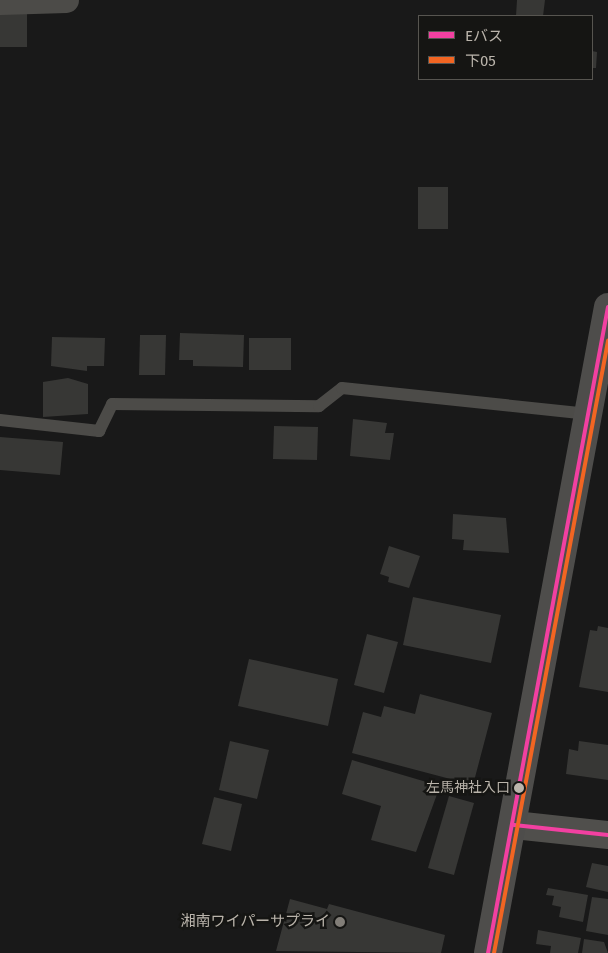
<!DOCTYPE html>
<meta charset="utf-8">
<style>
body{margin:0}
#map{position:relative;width:608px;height:953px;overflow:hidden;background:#191919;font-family:"Fira Sans","Noto Sans JP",sans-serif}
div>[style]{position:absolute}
.building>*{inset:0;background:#373735}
.lane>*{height:12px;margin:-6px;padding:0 6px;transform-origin:6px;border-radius:6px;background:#4c4b48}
.street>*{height:25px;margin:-12.5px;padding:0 12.5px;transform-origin:12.5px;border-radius:12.5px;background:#4c4b48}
.secondary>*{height:28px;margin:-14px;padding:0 14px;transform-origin:14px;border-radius:14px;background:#504f4c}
.primary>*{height:28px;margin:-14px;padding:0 14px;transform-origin:14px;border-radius:14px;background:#4e4d4b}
.bus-1>*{height:4px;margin:-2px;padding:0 2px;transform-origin:2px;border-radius:2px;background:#f240a1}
.bus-2>*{height:4px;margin:-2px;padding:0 2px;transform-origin:2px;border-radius:2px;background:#f26522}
.dots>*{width:14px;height:14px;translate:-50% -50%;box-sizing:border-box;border:2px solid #151513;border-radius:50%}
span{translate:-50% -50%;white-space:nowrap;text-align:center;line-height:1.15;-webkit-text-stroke:5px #151513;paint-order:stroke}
.bus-label{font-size:14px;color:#bab4ab}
.right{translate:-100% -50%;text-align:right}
.poi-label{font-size:15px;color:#bab4ab}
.legend{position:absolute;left:418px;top:15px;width:175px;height:65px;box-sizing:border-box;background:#151513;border:1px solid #575550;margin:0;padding:6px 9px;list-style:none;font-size:15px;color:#bab4ab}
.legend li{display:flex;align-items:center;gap:10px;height:25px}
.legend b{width:25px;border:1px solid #575550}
</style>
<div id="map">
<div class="building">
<div style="clip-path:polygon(517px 0,545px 0,543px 16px,516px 16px)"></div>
<div style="clip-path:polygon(0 13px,27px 13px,27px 47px,0 47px)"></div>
<div style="clip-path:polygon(592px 51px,597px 52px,596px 68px,592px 68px)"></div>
<div style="clip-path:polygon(418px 187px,448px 187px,448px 229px,418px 229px)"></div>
<div style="clip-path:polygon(180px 333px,244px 335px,243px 367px,193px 366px,193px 360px,179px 360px)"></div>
<div style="clip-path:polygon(140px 335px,166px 335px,165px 375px,139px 375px)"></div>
<div style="clip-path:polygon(52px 337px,105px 338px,104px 366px,87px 366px,87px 371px,51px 366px)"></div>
<div style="clip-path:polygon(249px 338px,291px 338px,291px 370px,249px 370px)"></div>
<div style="clip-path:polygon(68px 378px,88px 384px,88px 414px,43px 417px,43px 382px)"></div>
<div style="clip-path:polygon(353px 419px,387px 423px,385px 433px,394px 433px,390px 460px,350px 456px)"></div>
<div style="clip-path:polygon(274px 426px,318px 427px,317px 460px,273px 459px)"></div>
<div style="clip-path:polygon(0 437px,63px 442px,60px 475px,0 470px)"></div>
<div style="clip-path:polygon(453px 514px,506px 518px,509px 553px,463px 550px,464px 540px,452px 539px)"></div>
<div style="clip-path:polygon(389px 546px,420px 556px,409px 588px,388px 582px,389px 577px,380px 574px)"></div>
<div style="clip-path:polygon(413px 597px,501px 615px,491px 663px,403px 645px)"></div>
<div style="clip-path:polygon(598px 626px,608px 628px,608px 692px,579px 687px,590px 630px,597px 631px)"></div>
<div style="clip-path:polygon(367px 634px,398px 642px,384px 693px,354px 685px)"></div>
<div style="clip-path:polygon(249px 659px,338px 679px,328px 726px,238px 706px)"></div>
<div style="clip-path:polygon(420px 694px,492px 713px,473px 785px,352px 753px,363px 712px,381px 717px,384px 706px,415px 714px)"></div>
<div style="clip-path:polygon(230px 741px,269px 750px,257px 799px,219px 790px)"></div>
<div style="clip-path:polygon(579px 741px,608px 745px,608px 780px,566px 774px,569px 749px,578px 751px)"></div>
<div style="clip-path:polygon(352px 760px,440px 786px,416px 852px,371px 840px,381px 806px,342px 794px)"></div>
<div style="clip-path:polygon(449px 796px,474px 803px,454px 875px,428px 868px)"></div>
<div style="clip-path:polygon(214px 797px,242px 804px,231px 851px,202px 844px)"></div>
<div style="clip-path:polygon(592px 863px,608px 866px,608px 892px,586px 887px)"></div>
<div style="clip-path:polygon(548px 888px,588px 895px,583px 922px,559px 917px,561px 907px,552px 905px,554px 896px,546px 895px)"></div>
<div style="clip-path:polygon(592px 897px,608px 899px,608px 935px,586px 931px)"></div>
<div style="clip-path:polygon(290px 899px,327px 909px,329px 904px,445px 935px,441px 953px,276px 951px)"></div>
<div style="clip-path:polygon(538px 930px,581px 938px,578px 953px,550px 953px,551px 946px,536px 944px)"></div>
<div style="clip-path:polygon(584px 939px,604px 942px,608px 953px,582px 953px)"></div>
</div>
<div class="lane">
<div style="left:0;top:420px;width:100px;rotate:6.3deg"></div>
<div style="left:99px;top:431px;width:30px;rotate:-64deg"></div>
<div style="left:112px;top:404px;width:207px;rotate:0.6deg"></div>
<div style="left:319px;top:406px;width:29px;rotate:-38deg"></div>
<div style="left:342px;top:388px;width:248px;rotate:6deg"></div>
</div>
<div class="street">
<div style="left:0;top:2px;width:66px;rotate:-1.7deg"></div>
</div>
<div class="secondary">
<div style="left:514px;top:825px;width:95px;rotate:6.1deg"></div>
</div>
<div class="primary">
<div style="left:488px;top:953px;width:657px;rotate:-79.48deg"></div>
</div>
<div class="bus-1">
<div style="left:514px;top:825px;width:95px;rotate:6.1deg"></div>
<div style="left:488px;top:953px;width:657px;rotate:-79.48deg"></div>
</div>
<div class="bus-2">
<div style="left:494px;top:953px;width:623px;rotate:-79.45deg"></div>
</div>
<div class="dots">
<div style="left:519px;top:788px;background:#bab4ab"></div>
<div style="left:340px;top:922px;background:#827e78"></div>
</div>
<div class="bus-label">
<span class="right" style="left:510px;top:788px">左馬神社入口</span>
</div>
<div class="poi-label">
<span class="right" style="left:330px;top:922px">湘南ワイパーサプライ</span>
</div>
<ul class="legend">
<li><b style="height:6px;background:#f240a1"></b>Eバス</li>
<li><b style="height:6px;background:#f26522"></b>下05</li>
</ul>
</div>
